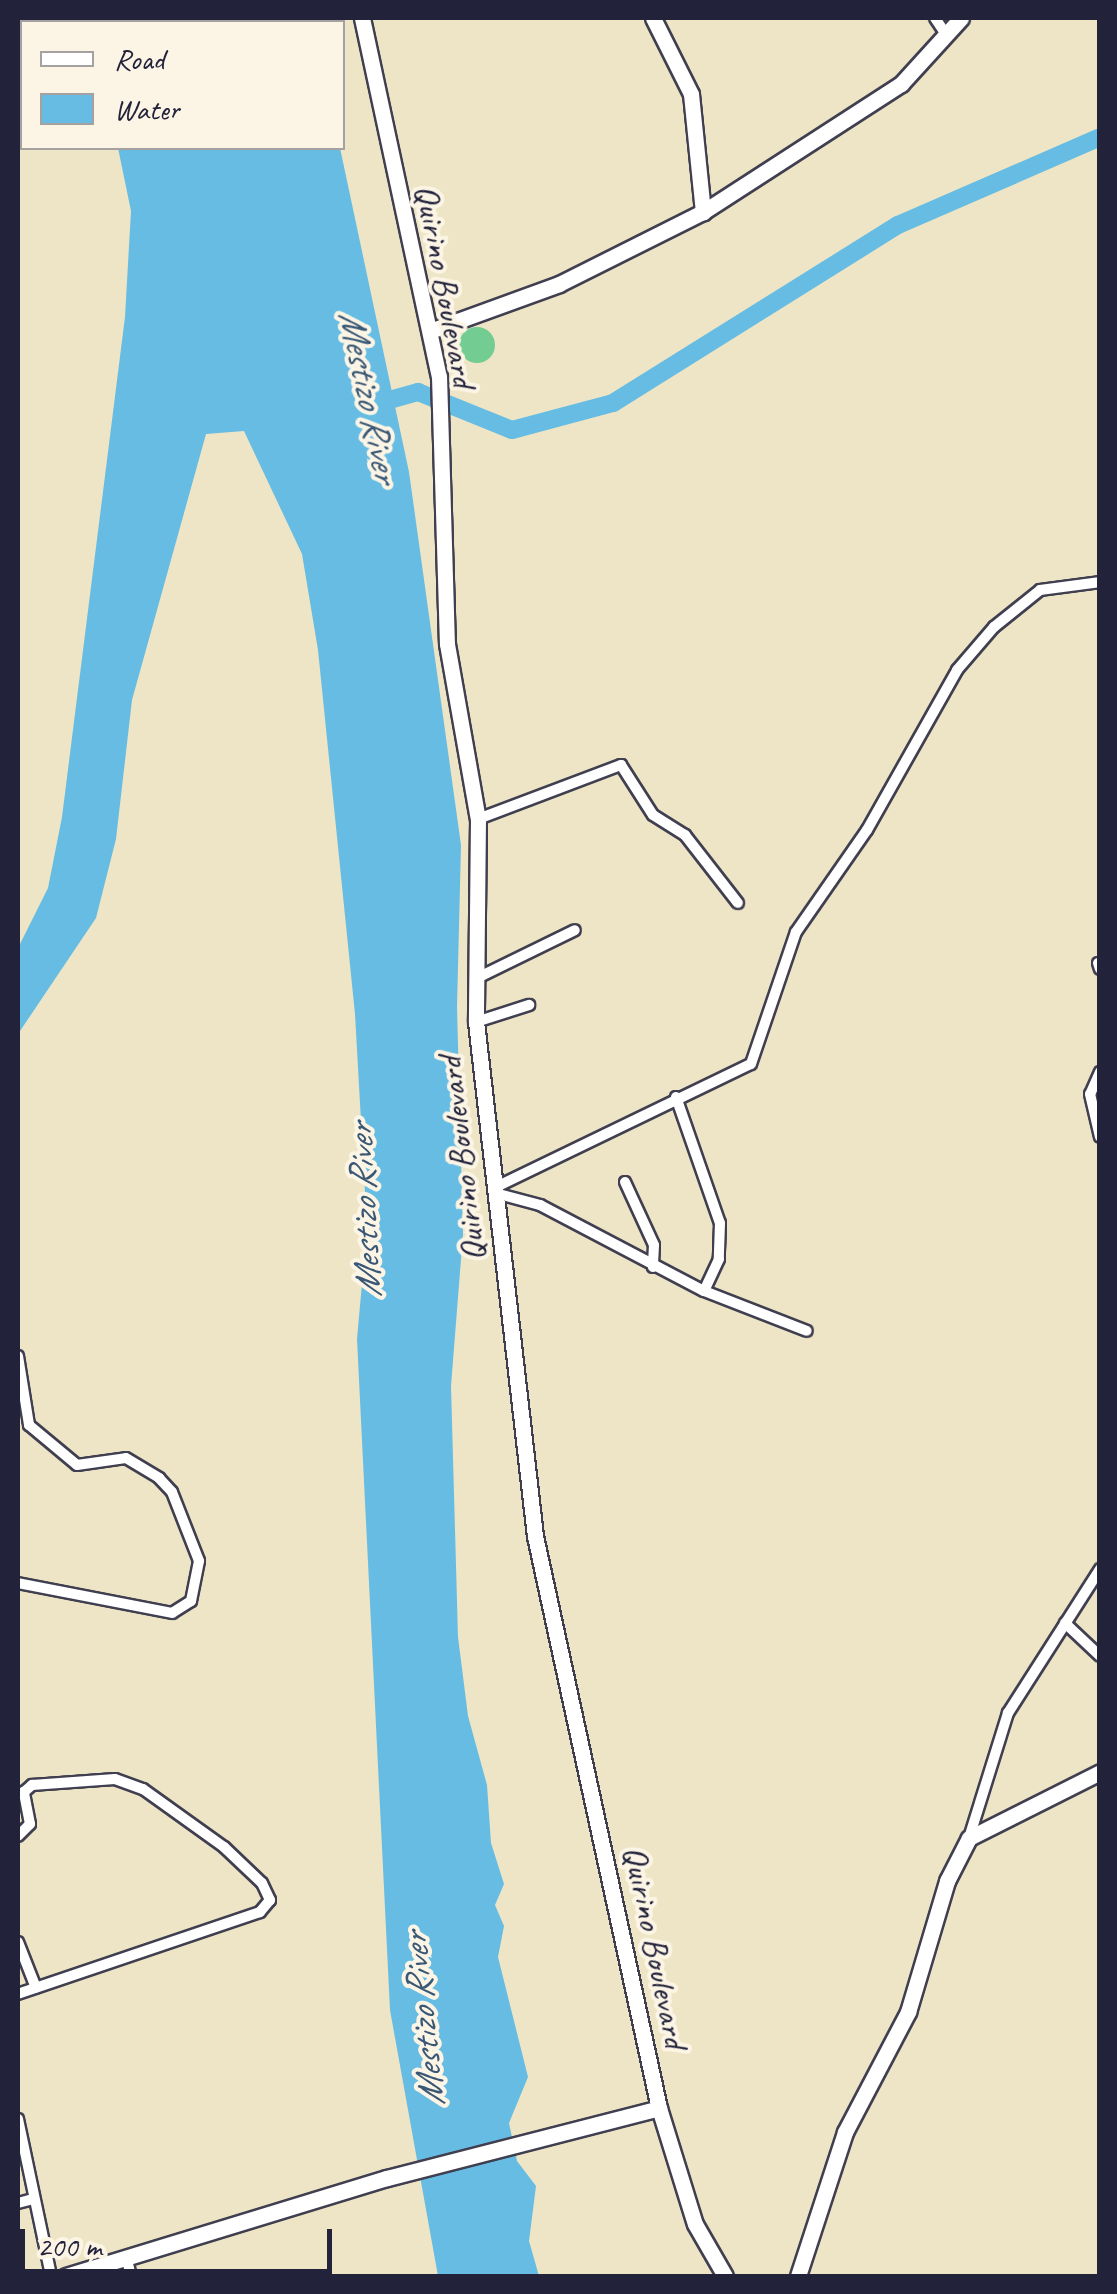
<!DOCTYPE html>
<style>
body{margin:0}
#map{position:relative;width:1117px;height:2294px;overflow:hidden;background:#ede5c5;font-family:Caveat,sans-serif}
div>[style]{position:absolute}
.green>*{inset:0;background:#73cd93}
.round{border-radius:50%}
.water>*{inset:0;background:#66bce3}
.river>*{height:18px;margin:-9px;padding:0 9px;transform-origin:9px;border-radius:9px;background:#66bce3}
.roads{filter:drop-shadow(2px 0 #403f50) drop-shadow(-2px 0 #403f50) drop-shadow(0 2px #403f50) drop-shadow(0 -2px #403f50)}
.street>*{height:10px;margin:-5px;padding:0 5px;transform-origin:5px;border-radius:5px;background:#fff}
.secondary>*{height:15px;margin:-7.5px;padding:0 7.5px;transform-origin:7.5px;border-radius:7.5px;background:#fff}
span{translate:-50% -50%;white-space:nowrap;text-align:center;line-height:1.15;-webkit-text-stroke:8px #fcf5e5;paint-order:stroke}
.street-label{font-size:35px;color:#22223b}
.water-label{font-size:38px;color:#3a5876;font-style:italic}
.frame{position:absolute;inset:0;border:20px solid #22223b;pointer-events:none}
.legend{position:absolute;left:20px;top:20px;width:325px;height:130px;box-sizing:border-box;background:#fcf5e5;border:2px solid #a5a1a1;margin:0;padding:12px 18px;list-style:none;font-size:30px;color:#22223b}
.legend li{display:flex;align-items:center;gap:20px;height:50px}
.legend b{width:50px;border:2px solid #a5a1a1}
.scale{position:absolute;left:20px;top:2229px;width:312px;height:45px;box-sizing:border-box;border:5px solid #22223b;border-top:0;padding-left:12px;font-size:30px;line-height:35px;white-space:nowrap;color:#22223b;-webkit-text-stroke:8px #fcf5e5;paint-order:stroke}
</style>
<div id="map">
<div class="green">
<div class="round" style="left:459px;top:327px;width:36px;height:36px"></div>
</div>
<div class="water">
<div style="clip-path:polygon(88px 18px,314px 18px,315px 22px,90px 22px)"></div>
<div style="clip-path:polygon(118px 148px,340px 148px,409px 472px,461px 845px,457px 1007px,463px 1234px,451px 1386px,458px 1637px,468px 1716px,487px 1785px,491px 1843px,504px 1884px,495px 1905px,504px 1926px,498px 1957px,528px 2077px,509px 2123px,517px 2161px,536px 2186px,529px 2241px,539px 2276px,438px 2276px,390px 2010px,357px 1339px,367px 1228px,355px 1014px,318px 650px,302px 554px,244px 431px,206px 434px,132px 700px,116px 839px,96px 918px,18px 1034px,18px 948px,48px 888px,62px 817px,125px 317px,131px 211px)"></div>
</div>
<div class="river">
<div style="left:375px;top:404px;width:45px;rotate:-15.6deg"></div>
<div style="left:418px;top:392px;width:101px;rotate:22deg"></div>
<div style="left:512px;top:430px;width:105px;rotate:-15deg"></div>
<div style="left:613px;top:403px;width:336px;rotate:-32deg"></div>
<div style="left:898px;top:225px;width:220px;rotate:-23.5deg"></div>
</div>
<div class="roads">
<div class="street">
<div style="left:935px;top:18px;width:22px;rotate:56deg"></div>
<div style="left:478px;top:819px;width:153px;rotate:-20.7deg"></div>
<div style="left:621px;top:765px;width:59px;rotate:57.4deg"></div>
<div style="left:653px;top:815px;width:38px;rotate:32deg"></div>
<div style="left:685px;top:835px;width:86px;rotate:52.1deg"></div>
<div style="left:1098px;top:963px;width:6px;rotate:72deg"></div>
<div style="left:475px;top:979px;width:111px;rotate:-26.1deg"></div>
<div style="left:476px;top:1022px;width:56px;rotate:-17.8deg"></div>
<div style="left:1100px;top:1072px;width:24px;rotate:114deg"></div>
<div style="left:1090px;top:1094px;width:44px;rotate:76.9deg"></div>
<div style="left:676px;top:1097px;width:133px;rotate:70.8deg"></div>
<div style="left:720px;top:1223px;width:36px;rotate:92deg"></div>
<div style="left:719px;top:1259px;width:35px;rotate:115deg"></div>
<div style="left:625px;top:1182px;width:69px;rotate:65.3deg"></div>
<div style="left:654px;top:1245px;width:22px;rotate:93deg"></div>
<div style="left:494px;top:1188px;width:285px;rotate:-25.8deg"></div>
<div style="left:751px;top:1064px;width:139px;rotate:-71.2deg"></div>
<div style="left:796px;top:932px;width:124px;rotate:-55.2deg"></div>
<div style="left:867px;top:830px;width:184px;rotate:-60.6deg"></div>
<div style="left:957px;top:670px;width:57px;rotate:-49.3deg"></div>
<div style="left:994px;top:627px;width:59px;rotate:-38.8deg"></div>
<div style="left:1040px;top:590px;width:61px;rotate:-7.6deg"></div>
<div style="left:495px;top:1193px;width:47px;rotate:14.9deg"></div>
<div style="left:540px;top:1205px;width:185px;rotate:27.7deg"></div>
<div style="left:704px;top:1291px;width:110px;rotate:21.2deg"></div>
<div style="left:18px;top:1356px;width:70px;rotate:80.9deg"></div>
<div style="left:29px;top:1425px;width:62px;rotate:39.8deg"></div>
<div style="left:77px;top:1465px;width:49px;rotate:-8.1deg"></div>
<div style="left:126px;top:1458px;width:39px;rotate:31deg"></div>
<div style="left:159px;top:1478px;width:19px;rotate:47deg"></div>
<div style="left:172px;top:1492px;width:74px;rotate:68.6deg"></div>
<div style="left:199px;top:1561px;width:41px;rotate:101.3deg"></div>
<div style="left:191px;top:1601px;width:22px;rotate:148deg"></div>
<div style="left:172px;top:1613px;width:157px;rotate:-169deg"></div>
<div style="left:1065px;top:1623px;width:48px;rotate:43.3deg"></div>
<div style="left:18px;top:1836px;width:17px;rotate:-45deg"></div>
<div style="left:30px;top:1824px;width:33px;rotate:-101deg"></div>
<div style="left:24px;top:1792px;width:11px;rotate:-41deg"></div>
<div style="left:32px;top:1785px;width:83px;rotate:-4.1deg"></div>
<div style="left:115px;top:1779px;width:30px;rotate:20deg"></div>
<div style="left:143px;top:1789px;width:100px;rotate:35.6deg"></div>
<div style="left:224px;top:1847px;width:52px;rotate:43.5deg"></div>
<div style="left:262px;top:1883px;width:19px;rotate:65deg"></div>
<div style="left:270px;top:1900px;width:16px;rotate:130deg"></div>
<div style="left:260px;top:1912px;width:256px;rotate:161.3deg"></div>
<div style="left:969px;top:1838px;width:131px;rotate:-72.7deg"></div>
<div style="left:1008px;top:1713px;width:171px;rotate:-57.4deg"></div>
<div style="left:18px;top:1942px;width:49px;rotate:68.6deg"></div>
<div style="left:18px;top:2119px;width:160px;rotate:78.1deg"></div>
<div style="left:18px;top:2203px;width:16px;rotate:-15deg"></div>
<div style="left:127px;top:2260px;width:16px;rotate:76deg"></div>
</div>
<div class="secondary">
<div style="left:362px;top:18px;width:366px;rotate:77.9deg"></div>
<div style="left:439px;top:376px;width:268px;rotate:88.3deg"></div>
<div style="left:447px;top:644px;width:178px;rotate:80deg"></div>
<div style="left:478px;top:819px;width:203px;rotate:90.6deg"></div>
<div style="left:476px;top:1022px;width:517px;rotate:83.45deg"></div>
<div style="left:535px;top:1536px;width:585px;rotate:77.77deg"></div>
<div style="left:659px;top:2108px;width:121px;rotate:72.8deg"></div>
<div style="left:695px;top:2224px;width:60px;rotate:60deg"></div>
<div style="left:653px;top:18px;width:85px;rotate:63.4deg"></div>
<div style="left:691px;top:94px;width:119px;rotate:84.2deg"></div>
<div style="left:430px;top:331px;width:137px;rotate:-20deg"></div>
<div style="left:559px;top:284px;width:161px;rotate:-26.6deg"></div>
<div style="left:703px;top:212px;width:236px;rotate:-32.9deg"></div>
<div style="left:901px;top:84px;width:89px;rotate:-47.7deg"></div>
<div style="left:66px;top:2276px;width:336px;rotate:-17deg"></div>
<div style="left:387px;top:2178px;width:281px;rotate:-14.4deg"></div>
<div style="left:798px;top:2276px;width:151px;rotate:-71.9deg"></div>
<div style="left:845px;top:2132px;width:136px;rotate:-62.3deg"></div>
<div style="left:908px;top:2012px;width:137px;rotate:-73.4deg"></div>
<div style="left:947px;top:1881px;width:48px;rotate:-62.9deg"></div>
<div style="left:969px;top:1838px;width:147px;rotate:-26.7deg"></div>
</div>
</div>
<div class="street-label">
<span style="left:445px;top:286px;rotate:79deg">Quirino Boulevard</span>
<span style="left:462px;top:1159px;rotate:-97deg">Quirino Boulevard</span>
<span style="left:655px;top:1947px;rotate:78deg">Quirino Boulevard</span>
</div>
<div class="water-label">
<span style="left:369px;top:396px;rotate:78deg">Mestizo River</span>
<span style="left:364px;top:1211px;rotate:-93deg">Mestizo River</span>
<span style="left:423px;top:2020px;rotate:-96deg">Mestizo River</span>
</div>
<div class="frame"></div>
<ul class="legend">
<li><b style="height:12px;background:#fff"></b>Road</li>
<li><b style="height:28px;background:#66bce3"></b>Water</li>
</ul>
<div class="scale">200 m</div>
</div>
